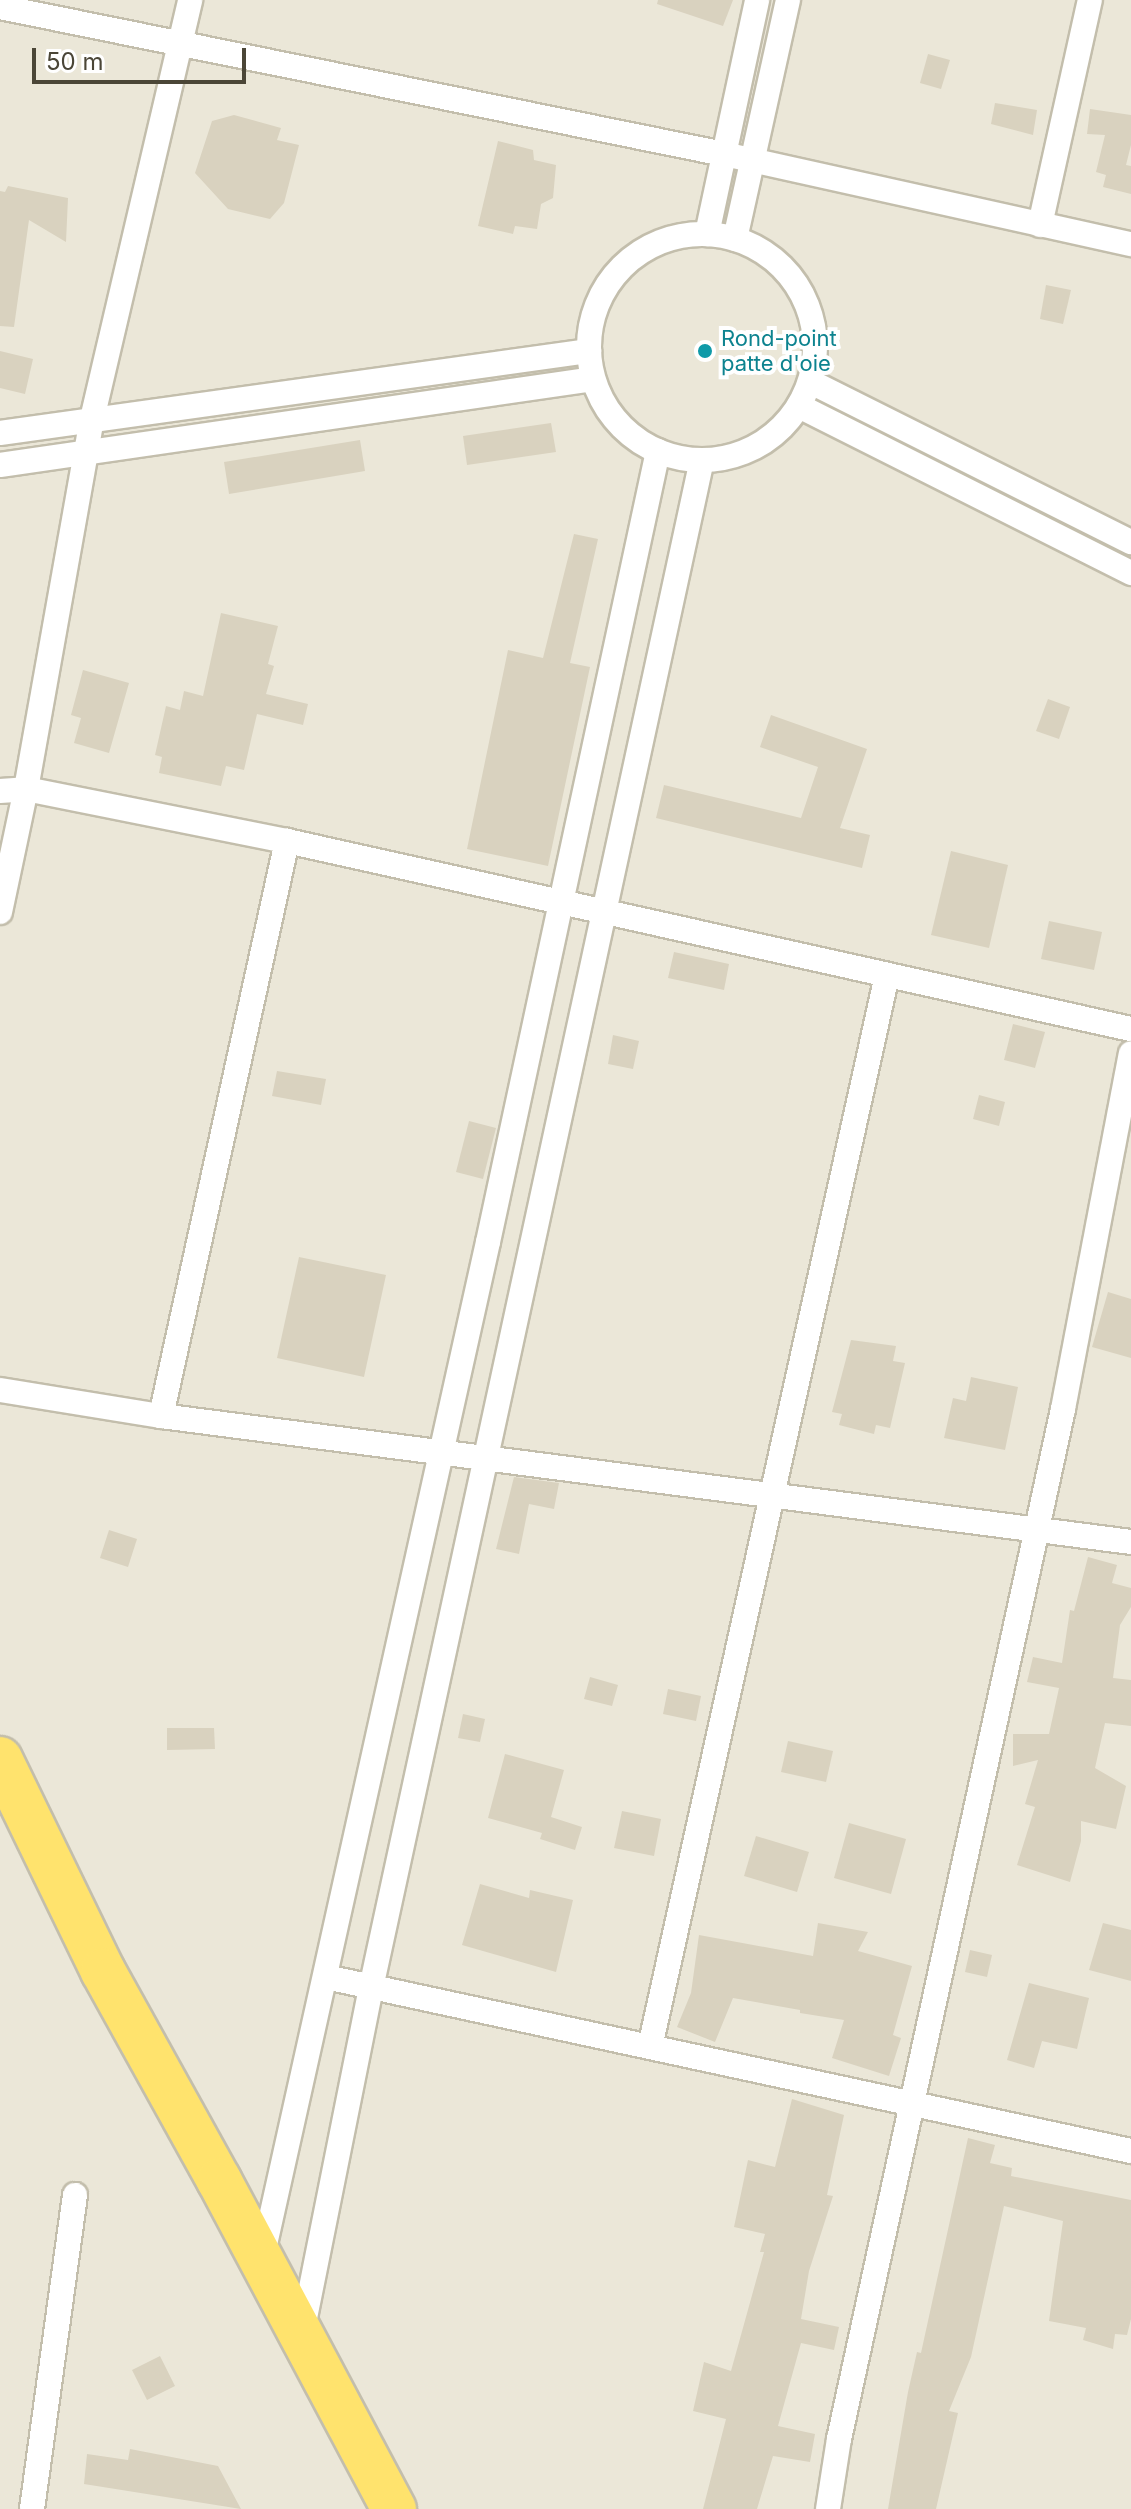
<!DOCTYPE html>
<style>
body{margin:0}
#map{position:relative;width:1131px;height:2509px;overflow:hidden;background:#f6f4ea;font-family:Inter,sans-serif}
div>[style]{position:absolute}
.residential>*{inset:0;background:#ebe7d8}
.building>*{inset:0;background:#d9d2bf}
.roads{filter:drop-shadow(2px 0 #c3beac) drop-shadow(-2px 0 #c3beac) drop-shadow(0 2px #c3beac) drop-shadow(0 -2px #c3beac)}
.street>*{height:24px;margin:-12px;padding:0 12px;transform-origin:12px;border-radius:12px;background:#fff}
.street>.ring{margin:-12px;padding:0;box-sizing:content-box;background:none;border:24px solid #fff;border-radius:50%}
.highway>*{height:44px;margin:-22px;padding:0 22px;transform-origin:22px;border-radius:22px;background:#ffe36d}
.dots>*{width:22px;height:22px;translate:-50% -50%;box-sizing:border-box;border:4px solid #fff;border-radius:50%}
span{translate:-50% -50%;white-space:nowrap;text-align:center;line-height:1.15;-webkit-text-stroke:8px #fff;paint-order:stroke}
.culture-label{font-size:22px;color:#0d838f}
.left{translate:0 -50%;text-align:left}
.scale{position:absolute;left:32px;top:48px;width:214px;height:36px;box-sizing:border-box;border:4px solid #4b4637;border-top:0;padding-left:10px;font-size:24px;line-height:28px;white-space:nowrap;color:#4b4637;-webkit-text-stroke:6px #fff;paint-order:stroke}
</style>
<div id="map">
<div class="residential">
<div style="clip-path:polygon(0 0,1131px 0,1131px 2509px,0 2509px)"></div>
</div>
<div class="building">
<div style="clip-path:polygon(658px 0,733px 0,723px 26px,657px 4px)"></div>
<div style="clip-path:polygon(928px 54px,950px 60px,941px 89px,920px 83px)"></div>
<div style="clip-path:polygon(995px 103px,1037px 110px,1033px 135px,991px 124px)"></div>
<div style="clip-path:polygon(1090px 109px,1131px 115px,1131px 145px,1126px 165px,1131px 166px,1131px 194px,1103px 187px,1106px 175px,1096px 172px,1105px 135px,1087px 134px)"></div>
<div style="clip-path:polygon(234px 115px,281px 128px,277px 140px,299px 145px,284px 203px,270px 219px,228px 209px,195px 173px,212px 121px)"></div>
<div style="clip-path:polygon(498px 141px,533px 150px,534px 160px,556px 165px,553px 198px,541px 204px,537px 229px,515px 226px,513px 234px,478px 226px)"></div>
<div style="clip-path:polygon(8px 186px,68px 198px,66px 242px,29px 220px,14px 327px,0 326px,0 191px,5px 192px)"></div>
<div style="clip-path:polygon(1046px 285px,1071px 290px,1063px 324px,1040px 319px)"></div>
<div style="clip-path:polygon(0 351px,33px 359px,25px 394px,0 388px)"></div>
<div style="clip-path:polygon(551px 423px,556px 452px,467px 465px,463px 436px)"></div>
<div style="clip-path:polygon(360px 440px,365px 471px,229px 494px,224px 462px)"></div>
<div style="clip-path:polygon(574px 534px,598px 539px,570px 663px,590px 667px,548px 866px,467px 849px,508px 650px,543px 658px)"></div>
<div style="clip-path:polygon(221px 613px,278px 626px,268px 664px,274px 666px,266px 694px,308px 704px,303px 725px,257px 714px,244px 770px,226px 766px,221px 786px,159px 773px,162px 757px,155px 755px,166px 706px,180px 710px,184px 691px,203px 696px)"></div>
<div style="clip-path:polygon(83px 670px,129px 683px,109px 753px,74px 743px,81px 718px,71px 715px)"></div>
<div style="clip-path:polygon(1048px 699px,1070px 707px,1059px 739px,1036px 731px)"></div>
<div style="clip-path:polygon(771px 715px,867px 749px,840px 828px,870px 835px,862px 868px,656px 818px,664px 785px,801px 818px,818px 767px,760px 747px)"></div>
<div style="clip-path:polygon(951px 851px,1008px 865px,989px 948px,931px 935px)"></div>
<div style="clip-path:polygon(1049px 921px,1102px 932px,1094px 970px,1041px 959px)"></div>
<div style="clip-path:polygon(674px 952px,729px 964px,724px 990px,668px 978px)"></div>
<div style="clip-path:polygon(1013px 1024px,1045px 1032px,1035px 1068px,1004px 1060px)"></div>
<div style="clip-path:polygon(613px 1035px,639px 1041px,633px 1069px,608px 1064px)"></div>
<div style="clip-path:polygon(277px 1071px,326px 1079px,321px 1105px,272px 1096px)"></div>
<div style="clip-path:polygon(979px 1095px,1005px 1102px,999px 1126px,973px 1119px)"></div>
<div style="clip-path:polygon(469px 1121px,496px 1128px,483px 1179px,456px 1172px)"></div>
<div style="clip-path:polygon(299px 1257px,386px 1275px,364px 1377px,277px 1358px)"></div>
<div style="clip-path:polygon(1108px 1292px,1131px 1299px,1131px 1358px,1092px 1347px)"></div>
<div style="clip-path:polygon(851px 1340px,896px 1346px,893px 1361px,905px 1363px,890px 1428px,876px 1425px,874px 1434px,839px 1425px,842px 1414px,832px 1412px)"></div>
<div style="clip-path:polygon(971px 1377px,1018px 1387px,1005px 1450px,944px 1438px,953px 1398px,966px 1401px)"></div>
<div style="clip-path:polygon(514px 1477px,559px 1483px,554px 1509px,529px 1504px,519px 1554px,496px 1549px)"></div>
<div style="clip-path:polygon(109px 1530px,137px 1539px,128px 1567px,100px 1558px)"></div>
<div style="clip-path:polygon(1088px 1557px,1117px 1565px,1112px 1583px,1131px 1588px,1131px 1607px,1120px 1625px,1113px 1678px,1131px 1680px,1131px 1726px,1105px 1723px,1095px 1768px,1126px 1786px,1116px 1829px,1081px 1821px,1081px 1841px,1070px 1882px,1017px 1865px,1035px 1807px,1025px 1804px,1038px 1760px,1013px 1766px,1013px 1734px,1049px 1734px,1059px 1688px,1027px 1682px,1033px 1657px,1062px 1663px,1070px 1610px,1074px 1611px)"></div>
<div style="clip-path:polygon(590px 1677px,618px 1685px,612px 1706px,584px 1699px)"></div>
<div style="clip-path:polygon(668px 1689px,701px 1696px,696px 1721px,663px 1714px)"></div>
<div style="clip-path:polygon(463px 1714px,485px 1719px,480px 1742px,458px 1738px)"></div>
<div style="clip-path:polygon(167px 1728px,214px 1728px,215px 1749px,167px 1750px)"></div>
<div style="clip-path:polygon(788px 1741px,833px 1751px,826px 1782px,781px 1772px)"></div>
<div style="clip-path:polygon(505px 1754px,564px 1770px,551px 1817px,582px 1827px,575px 1850px,540px 1839px,542px 1833px,488px 1818px)"></div>
<div style="clip-path:polygon(622px 1811px,661px 1819px,654px 1856px,614px 1848px)"></div>
<div style="clip-path:polygon(849px 1823px,906px 1839px,891px 1894px,834px 1878px)"></div>
<div style="clip-path:polygon(756px 1836px,809px 1852px,797px 1892px,744px 1876px)"></div>
<div style="clip-path:polygon(480px 1884px,529px 1898px,530px 1890px,573px 1900px,556px 1972px,462px 1945px)"></div>
<div style="clip-path:polygon(818px 1923px,868px 1932px,858px 1951px,912px 1966px,893px 2035px,901px 2038px,889px 2076px,832px 2058px,844px 2020px,800px 2013px,800px 2010px,733px 1998px,715px 2042px,677px 2027px,691px 1993px,699px 1935px,813px 1956px)"></div>
<div style="clip-path:polygon(1103px 1923px,1131px 1930px,1131px 1981px,1089px 1970px)"></div>
<div style="clip-path:polygon(970px 1950px,992px 1955px,987px 1977px,965px 1972px)"></div>
<div style="clip-path:polygon(1029px 1983px,1089px 1998px,1077px 2049px,1042px 2041px,1034px 2068px,1007px 2060px)"></div>
<div style="clip-path:polygon(792px 2099px,844px 2115px,827px 2195px,833px 2196px,809px 2271px,801px 2319px,839px 2327px,834px 2350px,801px 2343px,778px 2426px,815px 2434px,810px 2462px,773px 2456px,757px 2509px,703px 2509px,726px 2419px,693px 2411px,704px 2362px,731px 2371px,764px 2252px,760px 2252px,765px 2234px,734px 2227px,748px 2160px,775px 2167px)"></div>
<div style="clip-path:polygon(968px 2138px,995px 2145px,990px 2163px,1012px 2168px,1011px 2176px,1131px 2200px,1131px 2319px,1127px 2335px,1115px 2334px,1113px 2349px,1083px 2340px,1086px 2328px,1049px 2321px,1063px 2221px,1004px 2206px,971px 2357px,949px 2411px,958px 2413px,936px 2509px,888px 2509px,908px 2392px,917px 2352px,921px 2353px)"></div>
<div style="clip-path:polygon(160px 2356px,175px 2386px,147px 2400px,132px 2370px)"></div>
<div style="clip-path:polygon(130px 2449px,218px 2466px,241px 2509px,84px 2484px,87px 2454px,128px 2460px)"></div>
</div>
<div class="roads">
<div class="street">
<div style="left:0;top:7px;width:739px;rotate:11.48deg"></div>
<div style="left:724px;top:154px;width:417px;rotate:12.5deg"></div>
<div style="left:1040px;top:225px;width:230px;rotate:-77.5deg"></div>
<div style="left:707px;top:234px;width:239px;rotate:-77.9deg"></div>
<div class="ring" style="left:589px;top:234px;width:202px;height:202px"></div>
<div style="left:735px;top:239px;width:245px;rotate:-77.5deg"></div>
<div style="left:811px;top:382px;width:358px;rotate:26.6deg"></div>
<div style="left:799px;top:406px;width:372px;rotate:26.7deg"></div>
<div style="left:0;top:433px;width:595px;rotate:-7.93deg"></div>
<div style="left:0;top:465px;width:599px;rotate:-8.25deg"></div>
<div style="left:0;top:791px;width:26px;rotate:-4deg"></div>
<div style="left:26px;top:789px;width:266px;rotate:11.3deg"></div>
<div style="left:287px;top:841px;width:865px;rotate:12.56deg"></div>
<div style="left:0;top:912px;width:126px;rotate:-78.1deg"></div>
<div style="left:26px;top:789px;width:376px;rotate:-79.9deg"></div>
<div style="left:92px;top:419px;width:430px;rotate:-76.8deg"></div>
<div style="left:0;top:1390px;width:163px;rotate:9.2deg"></div>
<div style="left:161px;top:1416px;width:978px;rotate:7.4deg"></div>
<div style="left:161px;top:1416px;width:589px;rotate:-77.64deg"></div>
<div style="left:326px;top:1977px;width:824px;rotate:12.2deg"></div>
<div style="left:650px;top:2047px;width:1098px;rotate:-77.53deg"></div>
<div style="left:262px;top:2258px;width:1041px;rotate:-77.46deg"></div>
<div style="left:488px;top:1242px;width:809px;rotate:-77.87deg"></div>
<div style="left:302px;top:2333px;width:352px;rotate:-78.7deg"></div>
<div style="left:371px;top:1988px;width:1563px;rotate:-77.78deg"></div>
<div style="left:32px;top:2509px;width:317px;rotate:-82.2deg"></div>
<div style="left:828px;top:2509px;width:71px;rotate:-81.1deg"></div>
<div style="left:839px;top:2439px;width:1054px;rotate:-77.73deg"></div>
<div style="left:1063px;top:1409px;width:362px;rotate:-79.2deg"></div>
</div>
<div class="highway">
<div style="left:0;top:1759px;width:236px;rotate:64.1deg"></div>
<div style="left:103px;top:1971px;width:239px;rotate:61deg"></div>
<div style="left:219px;top:2180px;width:373px;rotate:62deg"></div>
</div>
</div>
<div class="dots">
<div style="left:705px;top:351px;background:#0f9aa8"></div>
</div>
<div class="culture-label">
<span class="left" style="left:721px;top:351px">Rond-point<br>patte d'oie</span>
</div>
<div class="scale">50 m</div>
</div>
